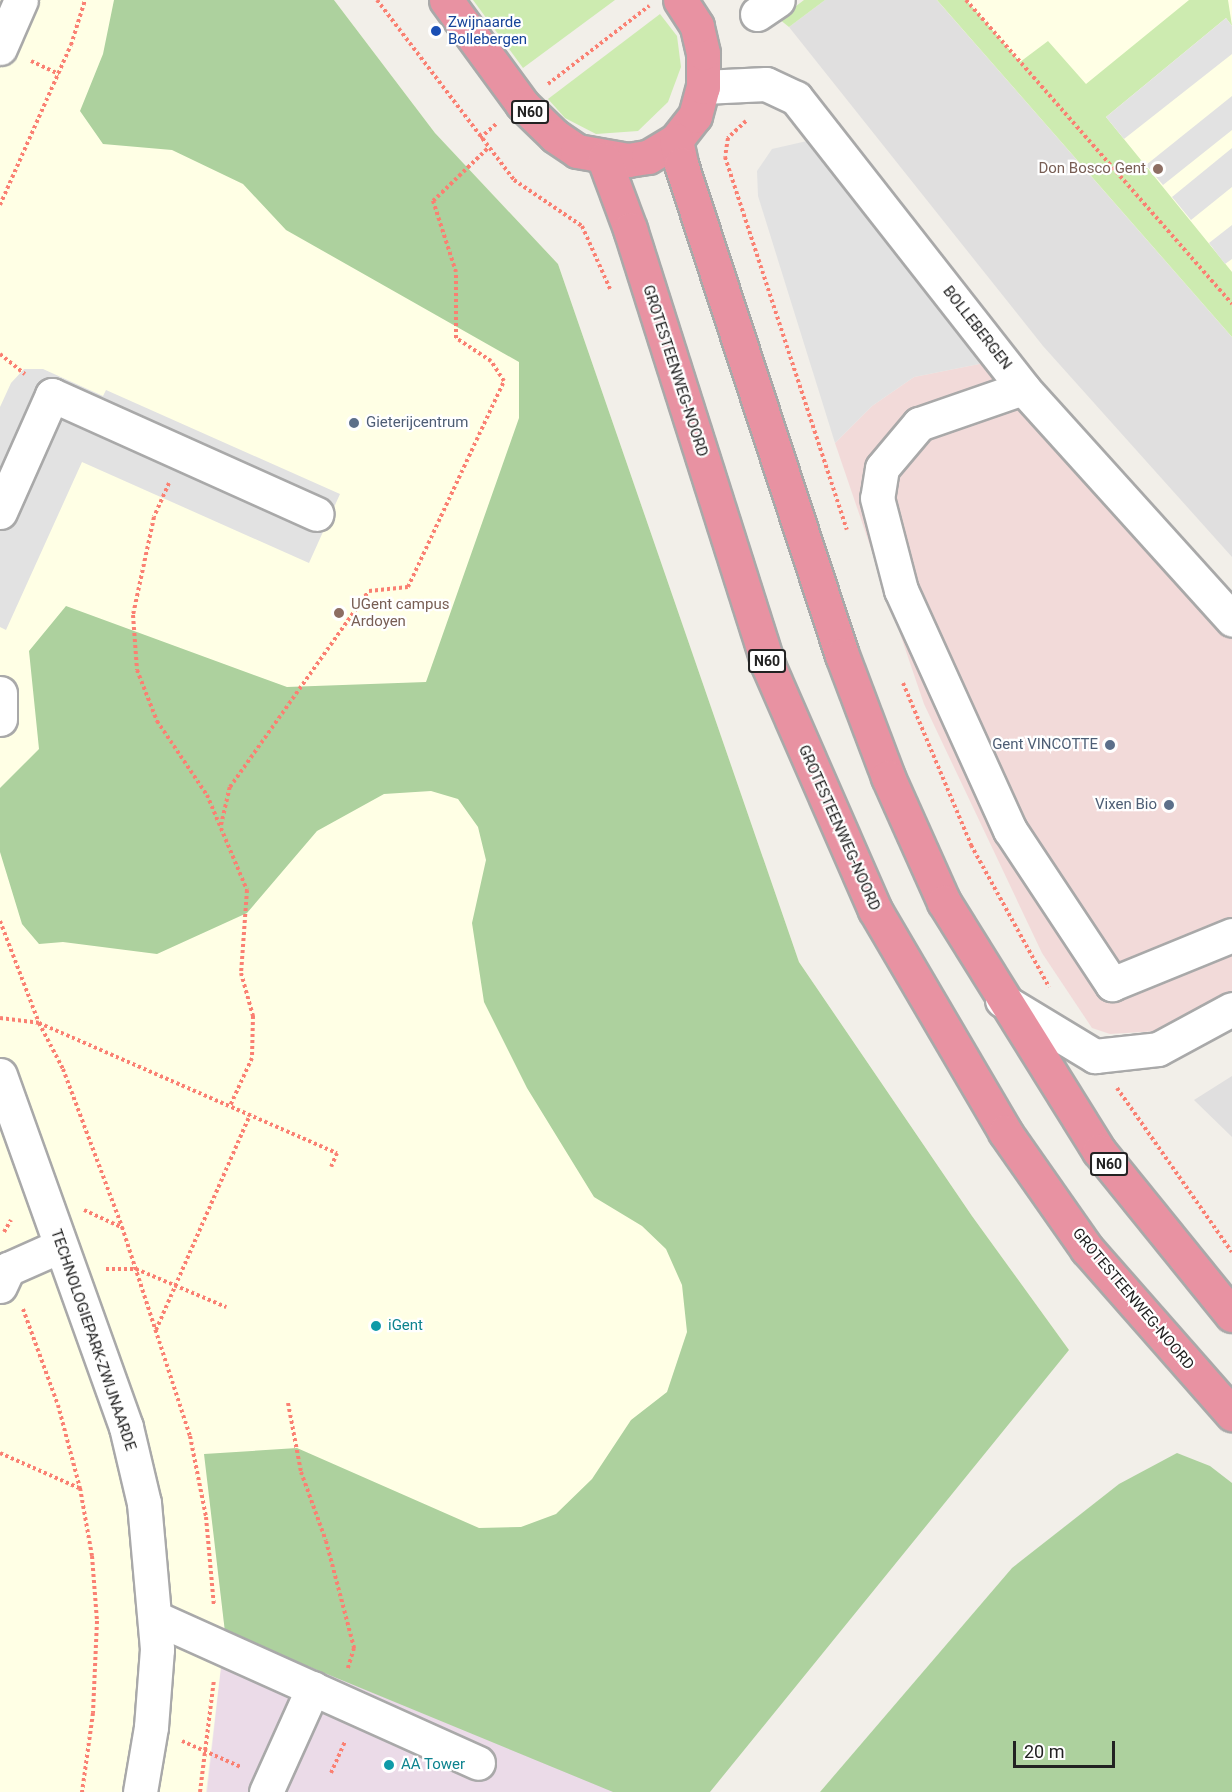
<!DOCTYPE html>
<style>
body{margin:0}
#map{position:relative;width:1232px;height:1792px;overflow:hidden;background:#f2efe9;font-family:Roboto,sans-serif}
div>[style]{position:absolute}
.residential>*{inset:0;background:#e0dfdf}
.commercial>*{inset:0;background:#f2dad9}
.industrial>*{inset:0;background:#ebdbe8}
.education>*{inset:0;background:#ffffe5}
.grass>*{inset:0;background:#cdebb0}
.forest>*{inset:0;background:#add19e}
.parking>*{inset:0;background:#e2e2e2}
.path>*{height:4px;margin-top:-2px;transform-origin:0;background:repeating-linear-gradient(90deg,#fa8072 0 3px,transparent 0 6px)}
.roads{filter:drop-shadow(2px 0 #a9a9a9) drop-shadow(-2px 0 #a9a9a9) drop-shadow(0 2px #a9a9a9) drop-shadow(0 -2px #a9a9a9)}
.minor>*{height:33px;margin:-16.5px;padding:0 16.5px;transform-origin:16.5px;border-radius:16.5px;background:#fff}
.highway>*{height:33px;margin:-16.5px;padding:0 16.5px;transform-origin:16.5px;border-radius:16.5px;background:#e892a2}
.dots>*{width:16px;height:16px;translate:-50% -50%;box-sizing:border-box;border:3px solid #fff;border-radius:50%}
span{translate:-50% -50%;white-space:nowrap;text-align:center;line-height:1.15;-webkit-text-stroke:4.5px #fff;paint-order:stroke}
.shield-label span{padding:2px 4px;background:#fff;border:2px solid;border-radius:4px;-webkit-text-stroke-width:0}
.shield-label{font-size:14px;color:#222;font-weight:700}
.transit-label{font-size:15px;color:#164399}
.left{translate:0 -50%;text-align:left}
.education-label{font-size:15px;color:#785e54}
.right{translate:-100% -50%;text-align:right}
.street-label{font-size:15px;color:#222}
.service-label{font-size:15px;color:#4e5e75}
.culture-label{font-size:15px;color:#0d838f}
.scale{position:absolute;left:1013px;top:1741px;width:102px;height:27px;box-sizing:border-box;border:3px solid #222;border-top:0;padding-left:8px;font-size:18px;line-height:21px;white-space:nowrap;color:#222;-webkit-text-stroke:4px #fff;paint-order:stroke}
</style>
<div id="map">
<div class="residential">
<div style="clip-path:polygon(825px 0,937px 0,1232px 337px,1232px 557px,1043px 346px,789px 27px)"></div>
<div style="clip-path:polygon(1232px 1076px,1232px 1137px,1194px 1100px)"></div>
</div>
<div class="commercial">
<div style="clip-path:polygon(989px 362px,1232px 635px,1232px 994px,1158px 1031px,1110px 1034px,1092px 1028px,1042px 953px,924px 704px,835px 443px,872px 406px,914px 377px)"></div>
</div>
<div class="industrial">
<div style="clip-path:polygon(225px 1632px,706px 1792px,207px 1792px)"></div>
</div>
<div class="education">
<div style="clip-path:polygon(0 0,334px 0,435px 133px,558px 264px,799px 962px,972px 1216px,1069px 1350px,744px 1736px,212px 1515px,225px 1632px,206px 1792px,0 1792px)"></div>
<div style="clip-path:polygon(937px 0,1232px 0,1232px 337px)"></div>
</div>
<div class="grass">
<div style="clip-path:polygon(473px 0,615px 0,523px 68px)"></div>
<div style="clip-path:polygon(804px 0,825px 0,789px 27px,779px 19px)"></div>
<div style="clip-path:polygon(937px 0,966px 0,1020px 62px,1048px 41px,1086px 84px,1189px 0,1228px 0,1232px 26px,1226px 18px,1106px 117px,1232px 272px,1232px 337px)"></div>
<div style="clip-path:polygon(660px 14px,677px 36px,681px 67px,668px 102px,638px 131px,596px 134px,565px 118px,548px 99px)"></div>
</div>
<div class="forest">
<div style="clip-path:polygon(114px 0,334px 0,435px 133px,558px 264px,799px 962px,972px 1216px,1069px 1350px,710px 1792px,613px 1792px,225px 1632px,204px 1454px,297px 1448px,479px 1528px,521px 1527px,556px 1514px,592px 1479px,631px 1420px,667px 1392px,687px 1332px,682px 1285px,666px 1249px,642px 1226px,594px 1197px,527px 1088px,484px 1002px,472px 923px,486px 860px,478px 827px,458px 799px,431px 791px,384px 794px,317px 831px,247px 913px,157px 954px,63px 942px,39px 944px,22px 924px,0 852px,0 788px,39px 749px,29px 651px,66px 606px,287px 687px,426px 682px,519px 418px,519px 362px,286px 230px,243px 184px,172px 150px,103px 144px,80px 111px,103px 54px)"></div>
<div style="clip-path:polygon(1177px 1453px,1210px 1466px,1232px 1483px,1232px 1792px,820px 1792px,1012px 1568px,1119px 1484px)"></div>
</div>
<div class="parking">
<div style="clip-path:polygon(1226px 18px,1232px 26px,1232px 54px,1124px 139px,1106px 117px)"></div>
<div style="clip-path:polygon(1232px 96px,1232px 130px,1163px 185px,1146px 165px)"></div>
<div style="clip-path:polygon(807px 141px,989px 362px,914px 377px,872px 406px,835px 443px,758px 196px,757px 171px,772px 149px)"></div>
<div style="clip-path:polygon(1232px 148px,1232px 187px,1191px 220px,1172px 197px)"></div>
<div style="clip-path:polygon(1232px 225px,1232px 259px,1225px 264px,1209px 243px)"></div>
<div style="clip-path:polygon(24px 369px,43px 369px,103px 396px,106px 390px,340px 494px,309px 563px,82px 462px,6px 630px,0 627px,0 407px,11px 383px)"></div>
</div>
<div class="path">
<div style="left:377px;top:0;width:226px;rotate:52.7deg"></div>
<div style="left:514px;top:180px;width:82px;rotate:34.1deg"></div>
<div style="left:582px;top:226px;width:69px;rotate:66deg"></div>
<div style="left:966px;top:0;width:404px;rotate:48.8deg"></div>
<div style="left:31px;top:61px;width:31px;rotate:25deg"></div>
<div style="left:548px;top:84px;width:128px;rotate:-37.7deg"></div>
<div style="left:746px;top:121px;width:25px;rotate:137deg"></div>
<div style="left:728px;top:138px;width:19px;rotate:99deg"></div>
<div style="left:725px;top:157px;width:392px;rotate:71.9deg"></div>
<div style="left:480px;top:138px;width:23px;rotate:-41deg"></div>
<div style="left:0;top:205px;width:175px;rotate:-66.1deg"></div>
<div style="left:71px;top:45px;width:47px;rotate:-72.7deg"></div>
<div style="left:0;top:354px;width:32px;rotate:39deg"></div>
<div style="left:169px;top:483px;width:37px;rotate:114deg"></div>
<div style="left:154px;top:517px;width:100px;rotate:102.1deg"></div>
<div style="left:133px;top:615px;width:55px;rotate:85.8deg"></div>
<div style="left:137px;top:670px;width:55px;rotate:68.6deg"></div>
<div style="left:157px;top:721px;width:89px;rotate:56deg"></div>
<div style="left:207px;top:795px;width:103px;rotate:67.2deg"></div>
<div style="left:247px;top:890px;width:83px;rotate:94.1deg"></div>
<div style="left:241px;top:973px;width:45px;rotate:74.4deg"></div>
<div style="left:253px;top:1016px;width:42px;rotate:91.4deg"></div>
<div style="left:252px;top:1058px;width:53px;rotate:114.6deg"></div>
<div style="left:903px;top:683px;width:176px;rotate:67.2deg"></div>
<div style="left:971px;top:845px;width:162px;rotate:61.2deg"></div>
<div style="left:221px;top:825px;width:39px;rotate:-77deg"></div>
<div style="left:230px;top:787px;width:240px;rotate:-54.7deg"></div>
<div style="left:369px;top:591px;width:39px;rotate:-6deg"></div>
<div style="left:408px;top:587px;width:227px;rotate:-65deg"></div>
<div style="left:504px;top:381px;width:24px;rotate:-123deg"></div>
<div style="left:491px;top:361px;width:42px;rotate:-146.7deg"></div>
<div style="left:456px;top:338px;width:66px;rotate:-90deg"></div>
<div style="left:456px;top:272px;width:75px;rotate:-107.9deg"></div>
<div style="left:433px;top:201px;width:76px;rotate:-43.9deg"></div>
<div style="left:0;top:921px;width:109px;rotate:69.1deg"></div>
<div style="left:39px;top:1023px;width:52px;rotate:62.4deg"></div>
<div style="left:63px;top:1069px;width:169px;rotate:69.5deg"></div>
<div style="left:122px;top:1227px;width:220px;rotate:72deg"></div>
<div style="left:190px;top:1436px;width:83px;rotate:78.8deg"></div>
<div style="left:206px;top:1517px;width:89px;rotate:84.9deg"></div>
<div style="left:0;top:1018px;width:39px;rotate:7deg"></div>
<div style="left:39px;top:1023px;width:325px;rotate:23.6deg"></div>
<div style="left:337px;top:1153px;width:15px;rotate:113deg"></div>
<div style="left:1117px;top:1088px;width:200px;rotate:55deg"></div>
<div style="left:84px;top:1210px;width:41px;rotate:24.7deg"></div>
<div style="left:4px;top:1232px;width:14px;rotate:-60deg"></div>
<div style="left:106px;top:1269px;width:30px"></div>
<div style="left:136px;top:1269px;width:98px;rotate:22.9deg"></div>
<div style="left:23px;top:1309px;width:102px;rotate:70deg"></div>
<div style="left:58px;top:1405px;width:86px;rotate:75.2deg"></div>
<div style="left:80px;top:1488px;width:69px;rotate:80deg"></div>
<div style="left:92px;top:1556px;width:65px;rotate:85.6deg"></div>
<div style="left:97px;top:1621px;width:92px;rotate:92.5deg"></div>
<div style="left:93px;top:1713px;width:80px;rotate:97.9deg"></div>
<div style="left:156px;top:1330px;width:235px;rotate:-66.4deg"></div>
<div style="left:288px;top:1403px;width:70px;rotate:79.3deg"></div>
<div style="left:301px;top:1472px;width:73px;rotate:70.1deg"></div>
<div style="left:326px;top:1541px;width:111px;rotate:75.3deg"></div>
<div style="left:354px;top:1648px;width:21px;rotate:107deg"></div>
<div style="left:0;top:1453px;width:86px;rotate:23.9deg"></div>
<div style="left:182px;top:1741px;width:64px;rotate:23.8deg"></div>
<div style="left:331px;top:1773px;width:35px;rotate:-66deg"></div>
<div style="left:200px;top:1792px;width:113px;rotate:-82.9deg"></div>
</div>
<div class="roads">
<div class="minor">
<div style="left:757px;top:14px;width:25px;rotate:-34deg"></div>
<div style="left:0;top:48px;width:52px;rotate:-66.4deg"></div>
<div style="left:703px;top:87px;width:63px;rotate:-2.7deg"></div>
<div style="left:766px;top:84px;width:33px;rotate:25deg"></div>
<div style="left:796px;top:98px;width:368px;rotate:51.9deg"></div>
<div style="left:1023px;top:388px;width:312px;rotate:47.9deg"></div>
<div style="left:1023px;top:388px;width:110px;rotate:160.9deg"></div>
<div style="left:919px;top:424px;width:57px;rotate:130.1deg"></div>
<div style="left:882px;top:468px;width:30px;rotate:99deg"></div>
<div style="left:877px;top:498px;width:95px;rotate:75.4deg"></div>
<div style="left:901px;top:590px;width:264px;rotate:65.6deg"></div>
<div style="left:1010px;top:830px;width:185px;rotate:56.5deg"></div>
<div style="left:1112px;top:984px;width:130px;rotate:-22.2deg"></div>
<div style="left:0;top:512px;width:128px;rotate:-66deg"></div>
<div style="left:52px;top:395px;width:290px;rotate:24.2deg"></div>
<div style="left:0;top:693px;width:26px;rotate:90deg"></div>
<div style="left:1002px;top:1000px;width:109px;rotate:31.1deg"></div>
<div style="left:1095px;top:1056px;width:63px;rotate:-6.3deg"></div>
<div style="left:1158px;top:1049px;width:84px;rotate:-28.4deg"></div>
<div style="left:0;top:1075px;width:374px;rotate:70.3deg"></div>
<div style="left:126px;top:1427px;width:78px;rotate:76.7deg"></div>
<div style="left:144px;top:1503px;width:147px;rotate:84.9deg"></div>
<div style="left:157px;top:1649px;width:78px;rotate:94.4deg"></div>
<div style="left:151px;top:1727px;width:66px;rotate:99.6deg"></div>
<div style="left:0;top:1286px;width:19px;rotate:-65deg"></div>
<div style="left:8px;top:1269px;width:57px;rotate:-23.9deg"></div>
<div style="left:156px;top:1618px;width:353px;rotate:24.2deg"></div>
<div style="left:266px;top:1792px;width:114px;rotate:-65.7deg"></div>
</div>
<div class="highway">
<div style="left:446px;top:0;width:129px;rotate:53.8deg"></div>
<div style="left:522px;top:104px;width:46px;rotate:44.1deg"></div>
<div style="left:555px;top:136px;width:27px;rotate:34deg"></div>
<div style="left:577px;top:151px;width:52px;rotate:10deg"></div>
<div style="left:628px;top:160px;width:20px;rotate:-9deg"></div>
<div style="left:648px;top:157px;width:33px;rotate:-31deg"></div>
<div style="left:676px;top:140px;width:31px;rotate:-52deg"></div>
<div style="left:695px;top:116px;width:30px;rotate:-75deg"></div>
<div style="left:703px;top:87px;width:34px;rotate:-90deg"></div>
<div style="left:703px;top:53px;width:28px;rotate:-103deg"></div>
<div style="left:697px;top:26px;width:31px;rotate:-123deg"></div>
<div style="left:676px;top:140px;width:25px;rotate:78deg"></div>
<div style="left:681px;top:164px;width:517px;rotate:71.85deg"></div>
<div style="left:842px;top:655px;width:130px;rotate:69.3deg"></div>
<div style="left:888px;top:777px;width:137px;rotate:65.9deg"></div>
<div style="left:944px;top:902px;width:293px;rotate:58.1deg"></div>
<div style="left:1099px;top:1151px;width:211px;rotate:51deg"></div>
<div style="left:604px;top:159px;width:75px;rotate:69.6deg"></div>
<div style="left:630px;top:229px;width:457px;rotate:72.4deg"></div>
<div style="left:768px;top:665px;width:267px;rotate:66.4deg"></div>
<div style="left:875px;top:910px;width:257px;rotate:59.6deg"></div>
<div style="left:1005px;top:1132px;width:143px;rotate:55deg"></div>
<div style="left:1087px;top:1249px;width:220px;rotate:48.7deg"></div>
</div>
</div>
<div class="dots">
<div style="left:436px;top:31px;background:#1a4fb4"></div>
<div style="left:1158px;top:169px;background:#8d6e63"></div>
<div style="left:354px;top:423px;background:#5c6f8a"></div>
<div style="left:339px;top:613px;background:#8d6e63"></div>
<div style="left:1110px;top:745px;background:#5c6f8a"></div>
<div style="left:1169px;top:805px;background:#5c6f8a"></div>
<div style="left:376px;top:1326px;background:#0f9aa8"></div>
<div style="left:389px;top:1765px;background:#0f9aa8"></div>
</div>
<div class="shield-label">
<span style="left:530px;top:112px">N60</span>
<span style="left:767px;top:661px">N60</span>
<span style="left:1109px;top:1164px">N60</span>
</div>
<div class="transit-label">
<span class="left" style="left:448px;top:31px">Zwijnaarde<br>Bollebergen</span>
</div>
<div class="education-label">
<span class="right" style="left:1146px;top:169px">Don Bosco Gent</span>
<span class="left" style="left:351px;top:613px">UGent campus<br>Ardoyen</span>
</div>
<div class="street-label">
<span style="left:977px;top:328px;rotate:52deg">BOLLEBERGEN</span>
<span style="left:675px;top:371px;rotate:72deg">GROTESTEENWEG-NOORD</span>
<span style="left:839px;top:828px;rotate:66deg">GROTESTEENWEG-NOORD</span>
<span style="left:1133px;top:1299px;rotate:50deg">GROTESTEENWEG-NOORD</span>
<span style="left:93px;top:1340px;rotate:71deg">TECHNOLOGIEPARK-ZWIJNAARDE</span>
</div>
<div class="service-label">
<span class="left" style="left:366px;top:423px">Gieterijcentrum</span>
<span class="right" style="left:1098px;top:745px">Gent VINCOTTE</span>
<span class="right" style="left:1157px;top:805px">Vixen Bio</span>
</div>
<div class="culture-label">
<span class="left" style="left:388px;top:1326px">iGent</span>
<span class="left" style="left:401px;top:1765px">AA Tower</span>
</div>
<div class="scale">20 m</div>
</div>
